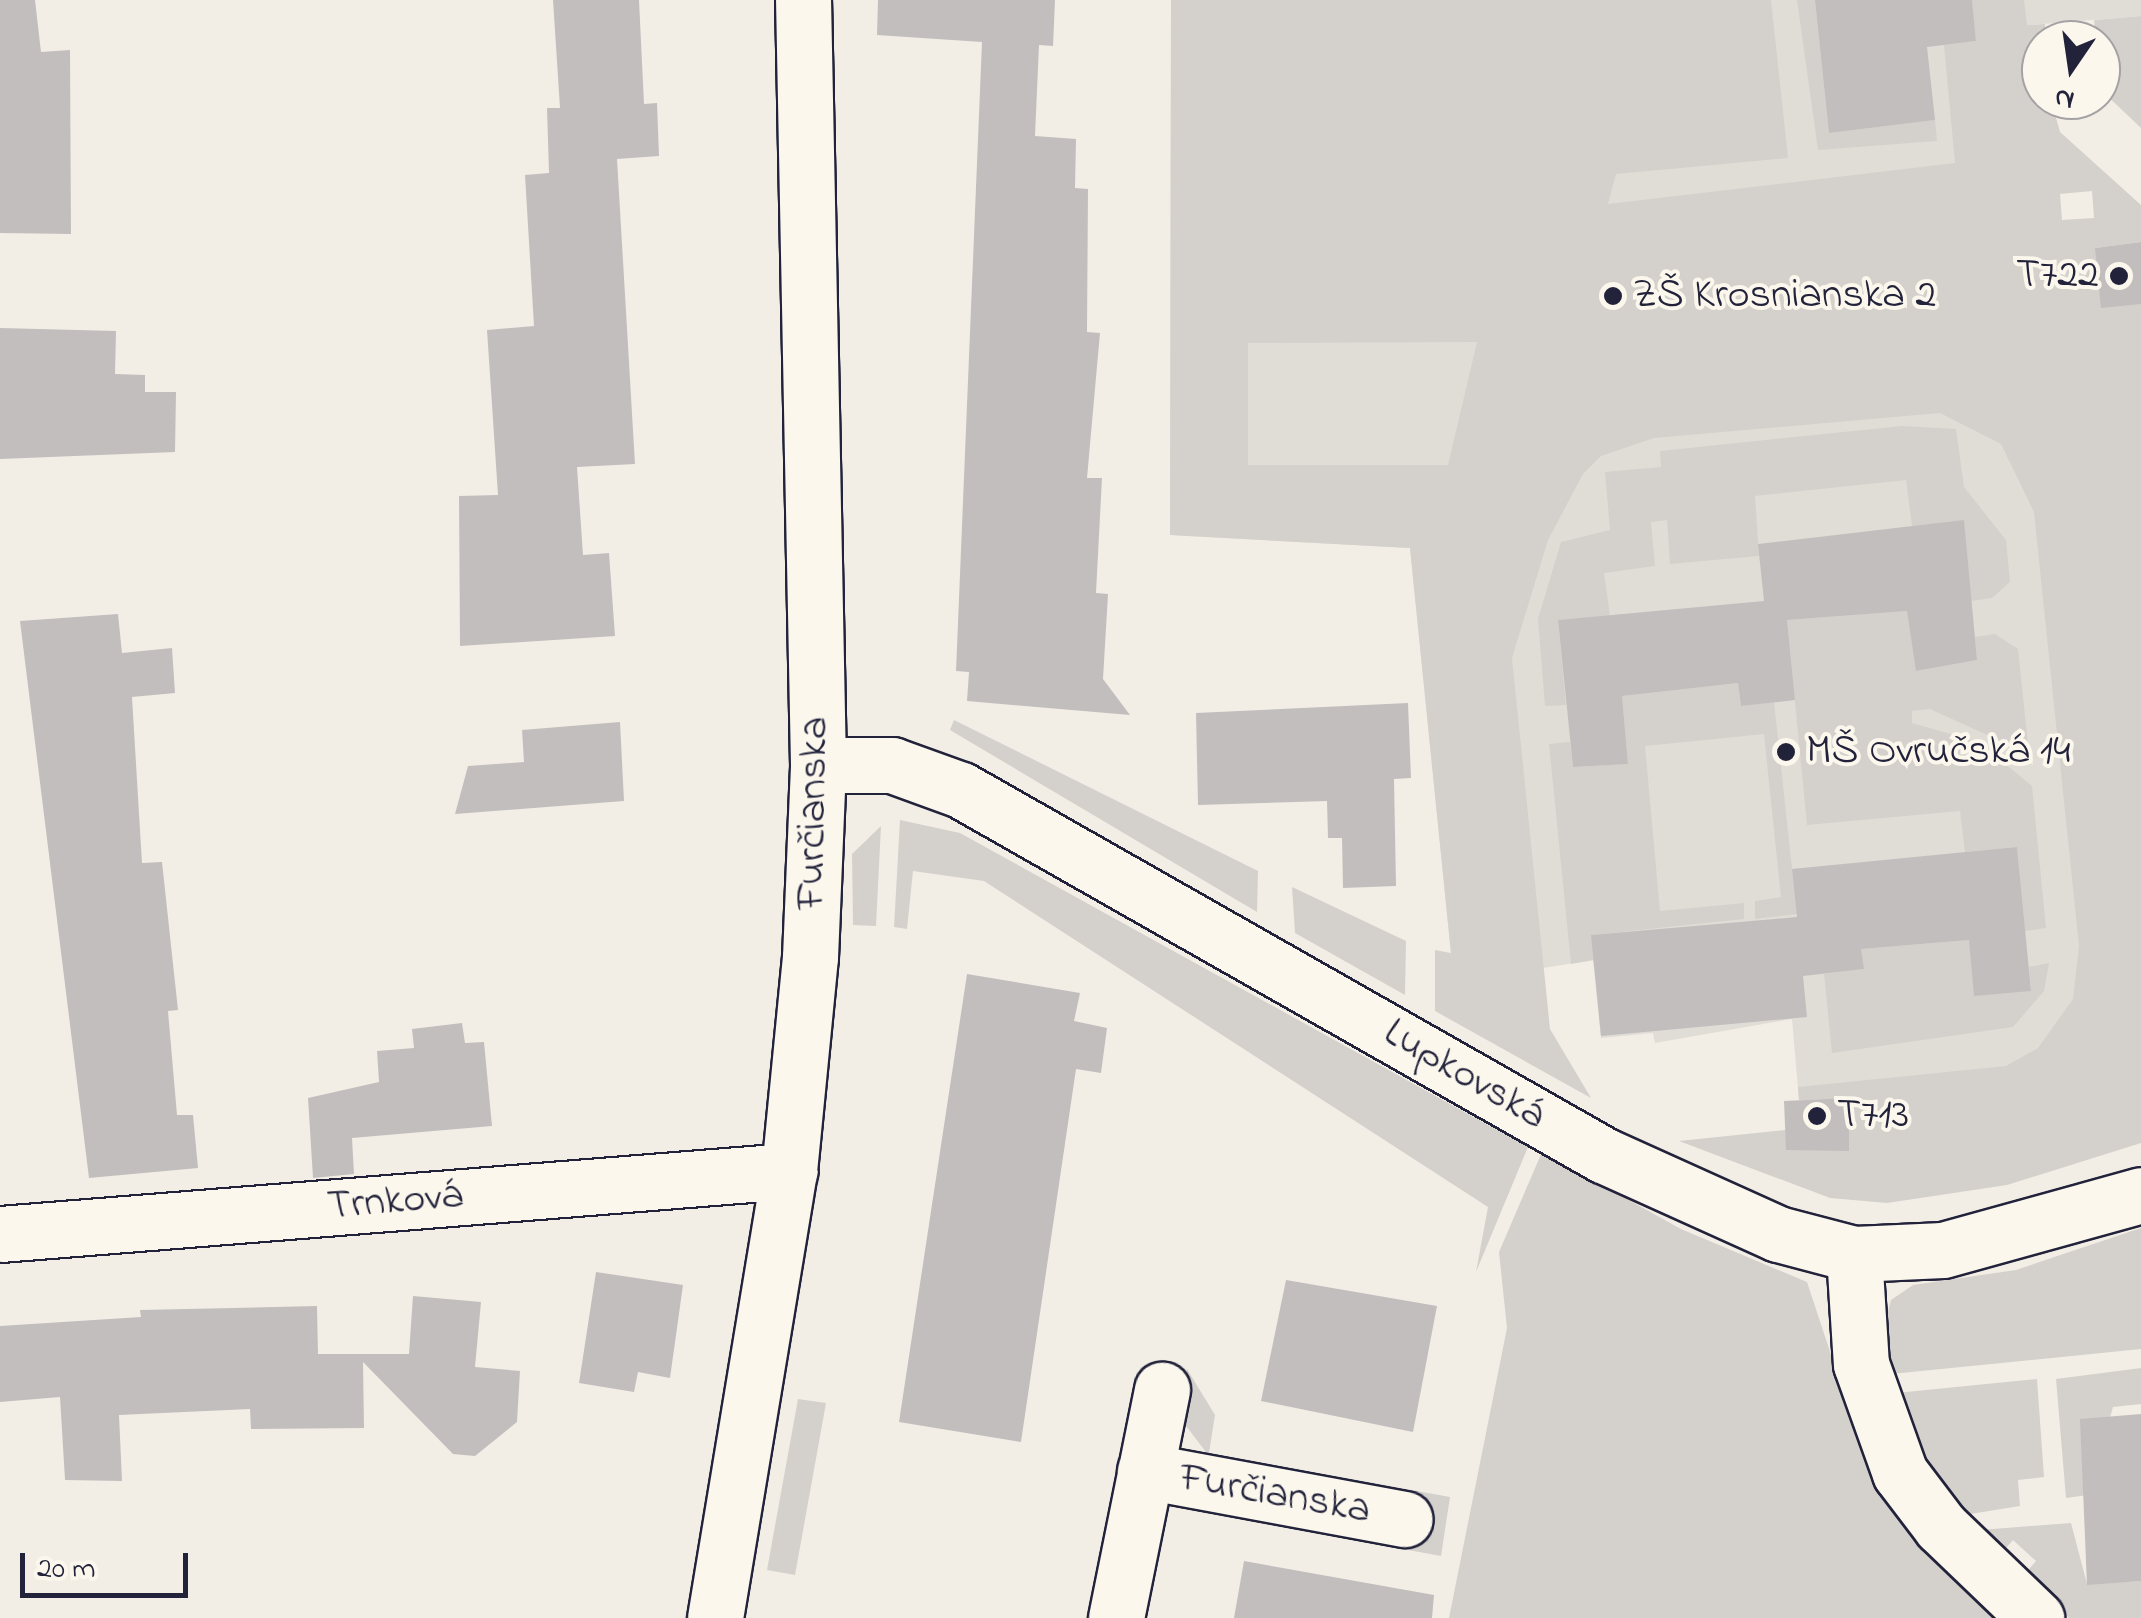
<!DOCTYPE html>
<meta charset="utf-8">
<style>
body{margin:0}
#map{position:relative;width:2141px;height:1618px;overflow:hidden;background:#f2eee5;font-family:"Indie Flower",sans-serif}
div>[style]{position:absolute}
.built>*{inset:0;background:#e0dcd6}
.green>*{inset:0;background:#d4d1cc}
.building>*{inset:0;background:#c2bebe}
.roads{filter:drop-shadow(2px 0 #22223b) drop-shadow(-2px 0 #22223b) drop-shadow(0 2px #22223b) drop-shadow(0 -2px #22223b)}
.minor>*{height:55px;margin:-27.5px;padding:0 27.5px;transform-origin:27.5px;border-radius:27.5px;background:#fbf7ec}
.dots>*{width:28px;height:28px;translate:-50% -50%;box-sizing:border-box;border:5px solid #fbf7ec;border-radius:50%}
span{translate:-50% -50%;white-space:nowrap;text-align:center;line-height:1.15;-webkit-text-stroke:8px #fbf7ec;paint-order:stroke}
.poi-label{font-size:42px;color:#22223b}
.right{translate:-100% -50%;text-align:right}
.left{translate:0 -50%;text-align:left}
.street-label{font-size:42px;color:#22223b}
.north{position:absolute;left:2021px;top:20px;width:100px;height:100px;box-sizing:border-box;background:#fbf7ec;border:2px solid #a4a2a5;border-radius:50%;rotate:193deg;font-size:28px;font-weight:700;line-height:40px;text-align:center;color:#22223b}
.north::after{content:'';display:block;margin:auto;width:35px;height:45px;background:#22223b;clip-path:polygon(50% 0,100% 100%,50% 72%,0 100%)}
.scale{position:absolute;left:20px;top:1553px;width:168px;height:45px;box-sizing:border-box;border:5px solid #22223b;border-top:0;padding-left:12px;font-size:30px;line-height:35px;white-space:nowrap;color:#22223b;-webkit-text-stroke:8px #fbf7ec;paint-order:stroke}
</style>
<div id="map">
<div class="built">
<div style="clip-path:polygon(1171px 0,2141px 0,2141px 16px,2028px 25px,2061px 350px,2141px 445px,2141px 1094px,1799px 1100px,1792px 1019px,1655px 1043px,1653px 1033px,1601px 1038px,1593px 960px,1543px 968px,1451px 954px,1410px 548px,1170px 535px)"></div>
</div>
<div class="green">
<div style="clip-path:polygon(evenodd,1171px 0,1771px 0,1788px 158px,1616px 174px,1608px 204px,1955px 163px,1944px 45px,1976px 41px,1972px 0,2024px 0,2027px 25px,2045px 24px,2041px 100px,2051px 100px,2060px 132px,2141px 205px,2141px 242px,2095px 248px,2141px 304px,2141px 1143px,2007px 1185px,1887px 1203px,1830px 1198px,1679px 1141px,1785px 1130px,1849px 1099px,1799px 1100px,1798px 1087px,2006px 1066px,2038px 1048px,2073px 999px,2079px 946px,2034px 512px,2001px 444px,1940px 413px,1654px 438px,1601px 456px,1583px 474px,1548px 540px,1512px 658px,1550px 1029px,1591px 1098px,1435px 1011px,1435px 950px,1451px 953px,1410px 548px,1170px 535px,1171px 0,2092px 191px,2094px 218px,2062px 220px,2060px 194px,2092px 191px,1171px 0,1477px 342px,1448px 465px,1248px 465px,1248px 343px,1477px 342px)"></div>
<div style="clip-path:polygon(1797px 0,1815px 0,1829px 133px,1935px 120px,1937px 141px,1818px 150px)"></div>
<div style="clip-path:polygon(2141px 16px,2141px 128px,2101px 90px,2094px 20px)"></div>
<div style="clip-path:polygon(1902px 426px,1956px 429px,1964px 487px,2006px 540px,2010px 582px,1992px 598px,1971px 601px,1912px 526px,1906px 480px,1755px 496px,1759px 556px,1670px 564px,1667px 520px,1651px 522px,1655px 566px,1604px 573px,1610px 616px,1558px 620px,1566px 705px,1545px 706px,1538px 619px,1561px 542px,1610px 530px,1605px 472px,1661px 467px,1660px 451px)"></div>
<div style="clip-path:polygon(1907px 611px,1917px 671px,1977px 660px,1975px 637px,1995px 634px,2018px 649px,2029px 754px,1930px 709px,1912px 711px,1912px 723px,1979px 742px,2032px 786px,2046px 928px,2025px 931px,2017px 847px,1965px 852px,1960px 811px,1807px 825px,1787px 620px)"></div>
<div style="clip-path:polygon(1738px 683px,1741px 706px,1774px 702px,1797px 914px,1755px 919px,1755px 901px,1781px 897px,1764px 734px,1645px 746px,1660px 911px,1744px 903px,1744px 919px,1592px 935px,1594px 960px,1571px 964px,1549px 744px,1570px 742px,1573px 767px,1628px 764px,1622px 696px)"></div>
<div style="clip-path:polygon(954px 720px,1258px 871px,1257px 912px,950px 730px)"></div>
<div style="clip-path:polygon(900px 820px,960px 833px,1528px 1147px,1476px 1272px,1488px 1207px,984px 881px,913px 871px,907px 929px,894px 927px)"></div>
<div style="clip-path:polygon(881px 826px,876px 926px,853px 925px,852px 854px)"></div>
<div style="clip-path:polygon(1292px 887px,1406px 941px,1405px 995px,1295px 933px)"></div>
<div style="clip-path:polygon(1969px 940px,2031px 990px,2029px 967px,2049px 963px,2044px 991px,2013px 1027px,1832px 1053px,1824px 974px,1863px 969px,1861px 949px)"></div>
<div style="clip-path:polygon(1542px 1152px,1681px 1229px,1807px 1282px,1846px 1400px,1909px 1530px,1994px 1618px,1449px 1618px,1507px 1328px,1499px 1252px)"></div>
<div style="clip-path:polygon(2141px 1228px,2141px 1349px,1891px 1374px,1882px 1336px,1891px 1300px,1913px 1285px,2016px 1270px)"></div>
<div style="clip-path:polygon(2141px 1368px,2141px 1404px,2113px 1407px,2088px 1495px,2066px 1498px,2056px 1379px)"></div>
<div style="clip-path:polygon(1187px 1369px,1215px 1415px,1209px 1453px,1450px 1497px,1441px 1556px,1234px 1518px,1209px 1456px,1180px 1418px)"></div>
<div style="clip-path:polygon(2037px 1379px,2044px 1477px,2018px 1480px,2020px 1506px,1964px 1515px,1923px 1465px,1896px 1393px)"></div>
<div style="clip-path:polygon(798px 1399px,826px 1403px,795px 1575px,767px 1570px)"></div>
<div style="clip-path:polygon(2071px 1523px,2087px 1584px,2141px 1581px,2141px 1618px,2069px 1618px,2024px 1575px,2036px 1561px,2013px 1540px,2001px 1554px,1980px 1530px)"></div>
</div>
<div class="building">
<div style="clip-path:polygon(0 0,35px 0,41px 52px,70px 50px,71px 234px,0 233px)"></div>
<div style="clip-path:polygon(553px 0,639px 0,644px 104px,657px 103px,659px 156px,617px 159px,635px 464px,577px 467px,583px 555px,609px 553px,615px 636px,460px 646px,459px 496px,498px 495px,487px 330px,534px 326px,525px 175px,549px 173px,547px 108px,560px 108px)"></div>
<div style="clip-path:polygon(878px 0,1055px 0,1053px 46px,1039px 45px,1035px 136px,1076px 139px,1075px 188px,1088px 189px,1087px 332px,1100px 333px,1087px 478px,1102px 478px,1096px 593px,1108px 594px,1103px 679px,1130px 715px,967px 701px,969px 672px,956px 671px,982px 42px,877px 35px)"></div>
<div style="clip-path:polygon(1815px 0,1972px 0,1976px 41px,1927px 47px,1935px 120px,1829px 133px)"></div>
<div style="clip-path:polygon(2141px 242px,2141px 304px,2101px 308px,2095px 248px)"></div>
<div style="clip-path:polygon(0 328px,116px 331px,115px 374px,145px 375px,145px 392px,176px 392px,175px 452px,0 459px)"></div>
<div style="clip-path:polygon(1964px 520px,1977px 660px,1916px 671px,1907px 611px,1787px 620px,1795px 700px,1741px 706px,1738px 683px,1622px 696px,1628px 764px,1573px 767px,1558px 620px,1764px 601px,1758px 544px)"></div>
<div style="clip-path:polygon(118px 614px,122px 653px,172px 648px,175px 693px,132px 697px,142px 863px,162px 862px,178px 1010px,168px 1011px,177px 1115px,193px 1115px,198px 1168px,89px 1178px,20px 621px)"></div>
<div style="clip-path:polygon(1408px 703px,1411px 778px,1394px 779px,1396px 886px,1343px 888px,1342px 838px,1328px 838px,1327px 801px,1198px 805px,1196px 713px)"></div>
<div style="clip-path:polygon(620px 722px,624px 801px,455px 814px,468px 766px,524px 762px,522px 730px)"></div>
<div style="clip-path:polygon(2017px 847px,2031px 991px,1974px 996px,1969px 940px,1861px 949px,1864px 969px,1803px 976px,1807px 1017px,1601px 1036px,1591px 935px,1797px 917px,1792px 869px)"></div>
<div style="clip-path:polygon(967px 974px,1080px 993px,1074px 1021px,1107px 1028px,1101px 1073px,1076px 1069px,1021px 1442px,899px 1422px)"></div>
<div style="clip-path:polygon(462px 1023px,465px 1043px,484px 1042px,492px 1126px,352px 1138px,354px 1174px,313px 1178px,308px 1098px,379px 1082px,377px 1051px,414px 1048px,412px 1029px)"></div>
<div style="clip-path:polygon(1849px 1098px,1849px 1151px,1786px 1150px,1784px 1101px)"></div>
<div style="clip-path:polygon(596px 1272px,683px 1285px,670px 1378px,638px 1372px,634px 1392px,579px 1383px)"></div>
<div style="clip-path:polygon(1286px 1280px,1437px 1306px,1413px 1432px,1261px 1401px)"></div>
<div style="clip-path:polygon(413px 1296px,481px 1302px,475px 1367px,520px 1371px,517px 1422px,475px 1456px,453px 1454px,363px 1362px,364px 1428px,251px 1429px,250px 1409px,119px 1415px,122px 1481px,65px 1480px,60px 1397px,0 1402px,0 1326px,141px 1317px,140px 1310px,317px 1306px,318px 1354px,409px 1354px)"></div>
<div style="clip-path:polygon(2141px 1414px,2141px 1581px,2087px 1585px,2080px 1419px)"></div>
<div style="clip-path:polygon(1244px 1561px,1434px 1595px,1432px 1618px,1234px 1618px)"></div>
</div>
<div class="roads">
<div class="minor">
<div style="left:818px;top:765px;width:74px"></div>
<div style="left:892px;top:765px;width:73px;rotate:19.9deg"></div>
<div style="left:961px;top:790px;width:739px;rotate:29.62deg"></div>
<div style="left:1603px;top:1155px;width:192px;rotate:24.3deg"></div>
<div style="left:1778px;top:1234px;width:79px;rotate:14.7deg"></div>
<div style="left:1854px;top:1254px;width:89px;rotate:-2.6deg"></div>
<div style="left:1943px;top:1250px;width:205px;rotate:-15.5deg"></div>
<div style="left:0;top:1234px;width:792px;rotate:-4.57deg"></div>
<div style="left:1854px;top:1254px;width:110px;rotate:86.4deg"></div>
<div style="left:1861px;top:1364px;width:116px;rotate:70.3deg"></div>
<div style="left:1900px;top:1473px;width:68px;rotate:52.8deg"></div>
<div style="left:1941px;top:1527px;width:132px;rotate:43.8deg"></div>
<div style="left:1145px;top:1471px;width:264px;rotate:10.5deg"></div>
<div style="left:715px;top:1618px;width:453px;rotate:-80.6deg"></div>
<div style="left:789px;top:1171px;width:215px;rotate:-84.4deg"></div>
<div style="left:810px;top:957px;width:192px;rotate:-87.6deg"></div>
<div style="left:818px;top:765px;width:765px;rotate:-91.12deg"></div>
<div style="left:1116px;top:1618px;width:233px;rotate:-78.6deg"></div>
</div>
</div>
<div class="dots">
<div style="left:2119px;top:276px;background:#22223b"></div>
<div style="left:1613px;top:296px;background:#22223b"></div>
<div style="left:1786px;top:752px;background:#22223b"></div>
<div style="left:1817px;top:1116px;background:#22223b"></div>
</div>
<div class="poi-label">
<span class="right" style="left:2099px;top:276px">T722</span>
<span class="left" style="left:1633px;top:296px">ZŠ Krosnianska 2</span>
<span class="left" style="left:1806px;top:752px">MŠ Ovručská 14</span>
<span class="left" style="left:1837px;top:1116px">T713</span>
</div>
<div class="street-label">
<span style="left:814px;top:813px;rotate:-89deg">Furčianska</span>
<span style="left:1464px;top:1075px;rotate:30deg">Lupkovská</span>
<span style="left:395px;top:1202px;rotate:-5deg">Trnková</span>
<span style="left:1275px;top:1495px;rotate:10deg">Furčianska</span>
</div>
<div class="north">N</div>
<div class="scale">20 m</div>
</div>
